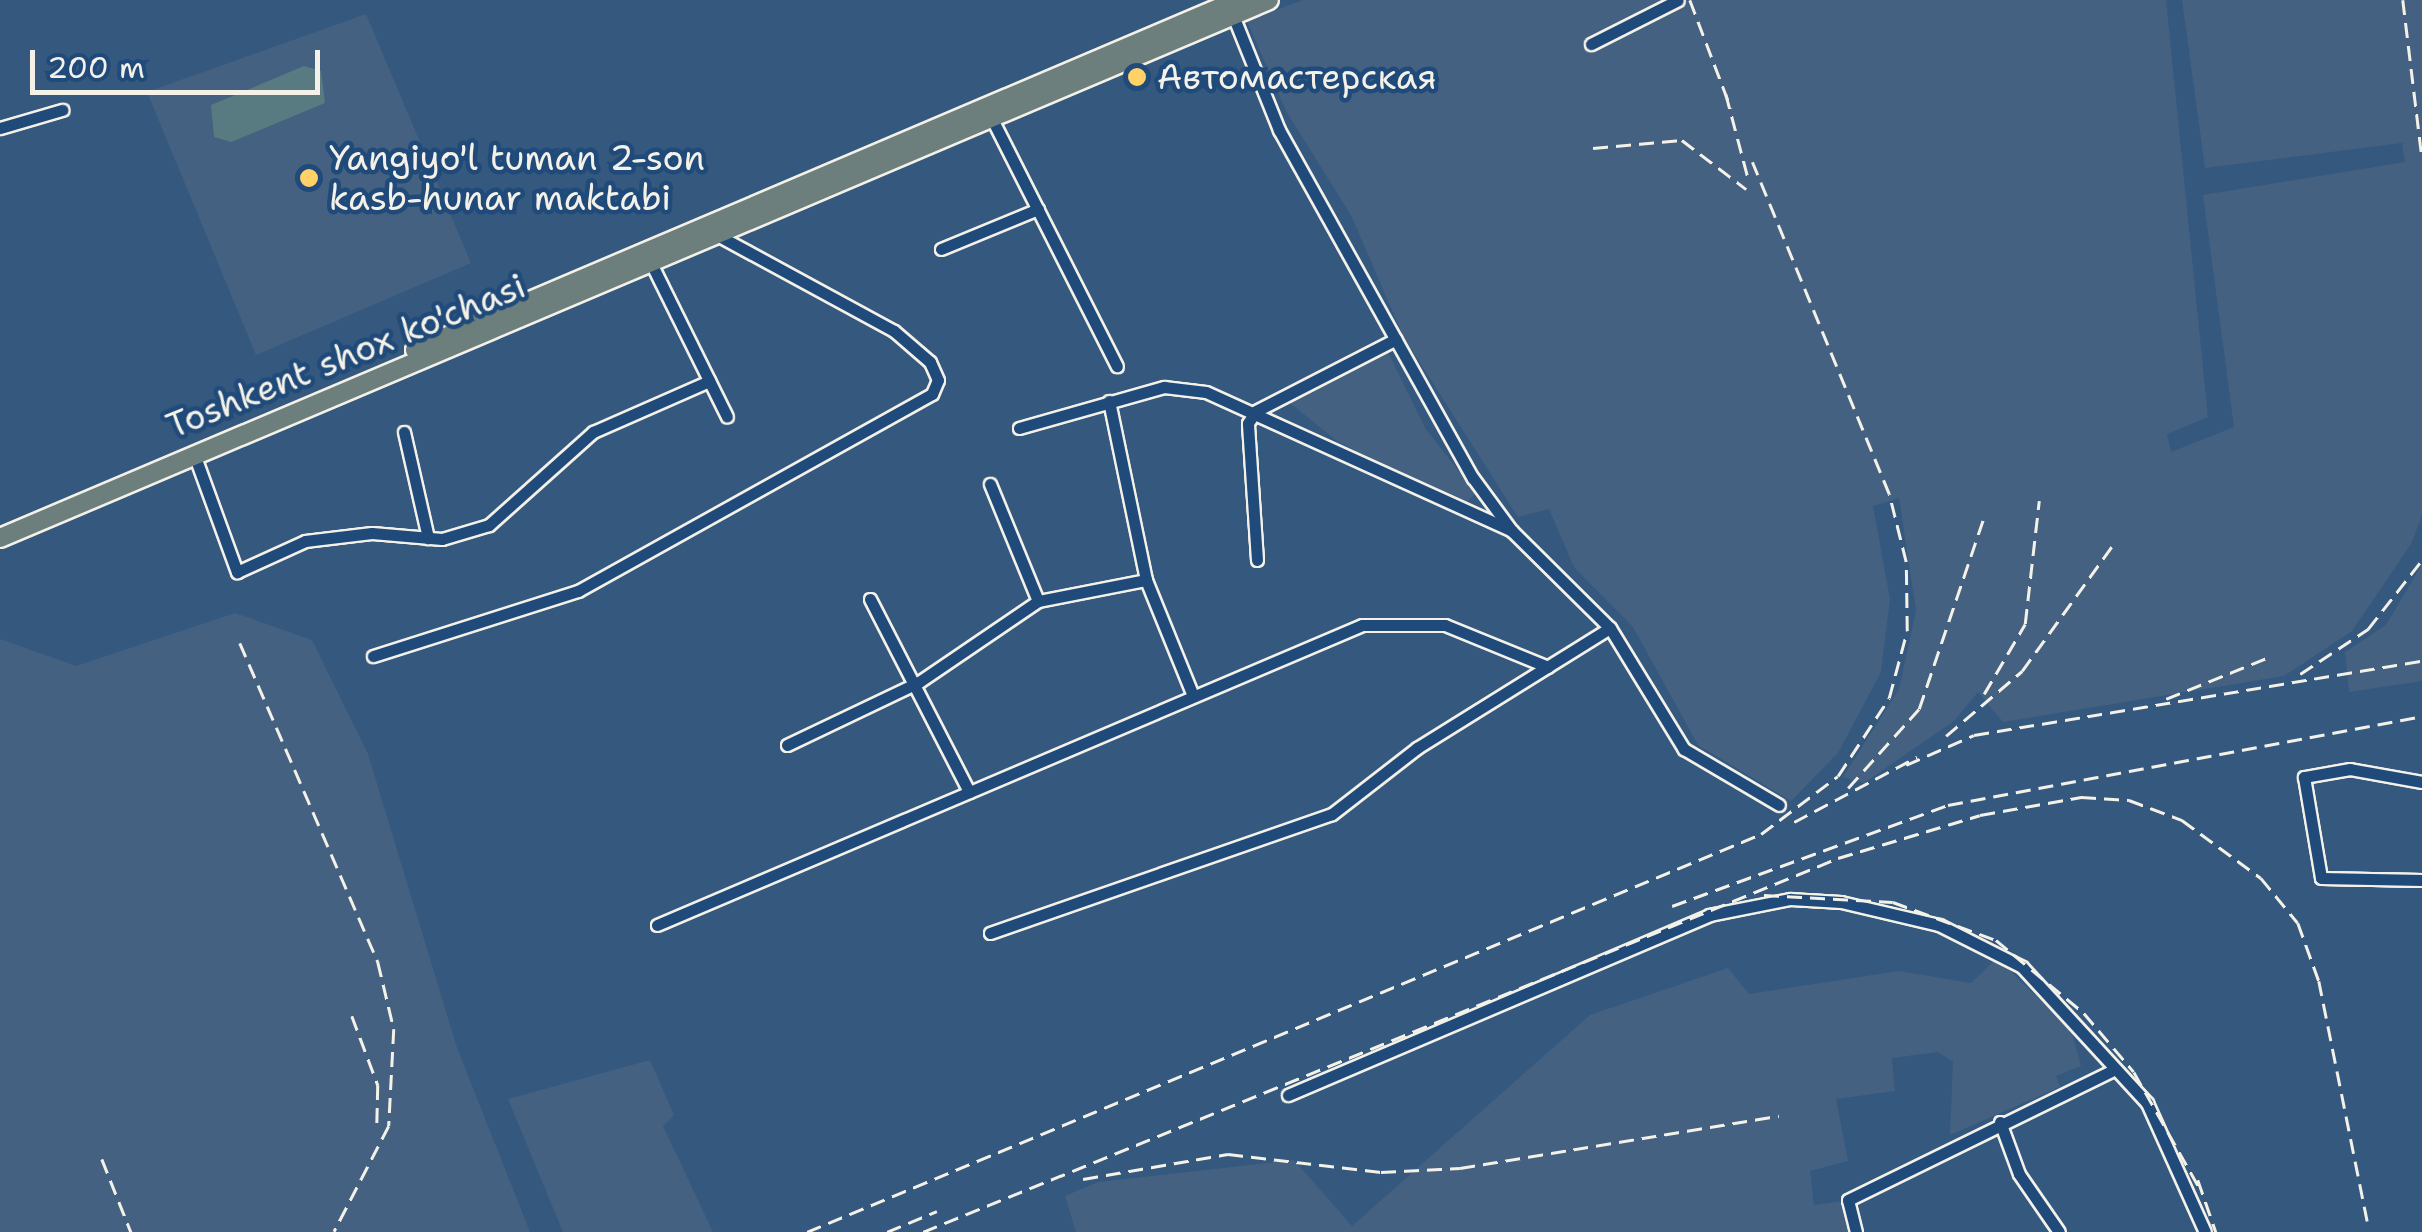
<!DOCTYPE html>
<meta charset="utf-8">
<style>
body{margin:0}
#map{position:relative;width:2422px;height:1232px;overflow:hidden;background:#35587e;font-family:"Shantell Sans",sans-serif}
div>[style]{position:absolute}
.built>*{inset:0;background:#446181}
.green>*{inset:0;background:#577b80}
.roads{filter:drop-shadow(2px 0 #f4f1e8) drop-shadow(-2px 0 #f4f1e8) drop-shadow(0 2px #f4f1e8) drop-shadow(0 -2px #f4f1e8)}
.street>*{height:11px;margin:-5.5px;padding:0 5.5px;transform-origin:5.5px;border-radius:5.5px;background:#1f4a7a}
.primary>*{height:18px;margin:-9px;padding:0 9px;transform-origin:9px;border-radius:9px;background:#6c7f7c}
.rail>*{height:2.5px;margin-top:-1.25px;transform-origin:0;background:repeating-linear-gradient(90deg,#f4f1e8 0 15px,transparent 0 23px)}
.dots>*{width:28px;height:28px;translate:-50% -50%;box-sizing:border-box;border:5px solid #1f4a7a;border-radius:50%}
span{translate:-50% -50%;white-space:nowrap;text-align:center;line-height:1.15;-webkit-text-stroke:9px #1f4a7a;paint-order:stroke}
.poi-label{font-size:35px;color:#f4f1e8}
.left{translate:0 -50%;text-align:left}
.street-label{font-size:35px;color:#f4f1e8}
.scale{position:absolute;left:30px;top:50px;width:290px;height:45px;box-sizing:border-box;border:5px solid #f4f1e8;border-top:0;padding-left:12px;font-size:30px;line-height:35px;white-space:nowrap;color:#f4f1e8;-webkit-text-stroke:8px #1f4a7a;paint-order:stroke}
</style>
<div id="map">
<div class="built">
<div style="clip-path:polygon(1303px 0,2166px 0,2208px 417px,2167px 434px,2171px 452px,2234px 427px,2203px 195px,2405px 162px,2402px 143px,2205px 168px,2182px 0,2422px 0,2422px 516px,2411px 544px,2352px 631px,2284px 676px,2003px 722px,1978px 692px,1954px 721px,1864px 783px,1843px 777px,1899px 689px,1916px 611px,1899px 498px,1873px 506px,1890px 599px,1881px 672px,1838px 753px,1791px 801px,1698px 745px,1633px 627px,1574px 567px,1549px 509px,1518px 517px,1403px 336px,1352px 217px,1286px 111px,1247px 21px)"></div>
<div style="clip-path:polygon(366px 14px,471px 263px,256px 355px,147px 92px)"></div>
<div style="clip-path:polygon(1387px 350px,1425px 428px,1476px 493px,1462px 507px,1337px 441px,1290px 403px)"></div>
<div style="clip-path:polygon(2422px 564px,2422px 681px,2349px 692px,2345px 652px,2386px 625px)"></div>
<div style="clip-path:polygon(235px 613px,312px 640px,368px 754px,457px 1048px,530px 1232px,0 1232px,0 639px,76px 666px)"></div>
<div style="clip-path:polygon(1997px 958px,2071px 1030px,2081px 1066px,2056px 1076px,2060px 1087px,1950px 1135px,1953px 1062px,1938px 1052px,1892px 1058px,1895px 1091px,1836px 1099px,1848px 1161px,1810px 1171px,1814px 1205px,1844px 1201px,1851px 1232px,1076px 1232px,1065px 1196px,1098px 1182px,1294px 1160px,1352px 1226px,1590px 1015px,1728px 968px,1749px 994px,1899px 971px,1971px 983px)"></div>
<div style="clip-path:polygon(650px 1060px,674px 1115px,663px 1126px,713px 1232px,563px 1232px,508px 1099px)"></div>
</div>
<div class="green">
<div style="clip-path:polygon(304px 66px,321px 71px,325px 103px,231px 142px,214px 137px,211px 105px)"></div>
</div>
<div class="roads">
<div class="street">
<div style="left:1232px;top:13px;width:126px;rotate:68.1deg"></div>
<div style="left:1279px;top:130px;width:398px;rotate:60.9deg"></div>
<div style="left:1473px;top:478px;width:66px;rotate:53.7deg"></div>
<div style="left:1512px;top:531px;width:138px;rotate:44.7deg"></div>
<div style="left:1610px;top:628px;width:142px;rotate:58.6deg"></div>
<div style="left:1684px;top:749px;width:110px;rotate:30.5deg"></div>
<div style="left:1591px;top:44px;width:97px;rotate:-26.8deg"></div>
<div style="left:992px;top:119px;width:277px;rotate:63.2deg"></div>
<div style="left:0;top:128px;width:65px;rotate:-16.2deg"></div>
<div style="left:941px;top:249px;width:105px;rotate:-22.4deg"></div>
<div style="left:652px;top:265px;width:169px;rotate:63.7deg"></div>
<div style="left:1109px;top:401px;width:183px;rotate:78.3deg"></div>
<div style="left:1146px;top:580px;width:125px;rotate:67.9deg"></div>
<div style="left:1019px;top:428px;width:151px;rotate:-15.8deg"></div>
<div style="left:1164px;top:387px;width:42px;rotate:6.8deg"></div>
<div style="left:1206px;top:392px;width:336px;rotate:24.4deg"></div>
<div style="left:404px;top:432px;width:109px;rotate:77.2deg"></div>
<div style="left:194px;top:454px;width:126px;rotate:70deg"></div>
<div style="left:237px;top:572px;width:75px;rotate:-24.5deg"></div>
<div style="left:305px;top:541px;width:67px;rotate:-6.8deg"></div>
<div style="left:372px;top:533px;width:70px;rotate:4.9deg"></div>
<div style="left:442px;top:539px;width:49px;rotate:-16.6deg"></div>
<div style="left:489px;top:525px;width:140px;rotate:-41.8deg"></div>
<div style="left:593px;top:432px;width:127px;rotate:-23.7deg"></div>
<div style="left:990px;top:484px;width:126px;rotate:67.7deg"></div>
<div style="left:1257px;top:560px;width:137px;rotate:-93.8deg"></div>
<div style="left:1248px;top:423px;width:14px;rotate:-56deg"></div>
<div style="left:1256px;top:411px;width:157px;rotate:-27.2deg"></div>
<div style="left:870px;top:599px;width:217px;rotate:62.8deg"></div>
<div style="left:373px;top:656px;width:215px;rotate:-17.6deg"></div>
<div style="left:578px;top:591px;width:405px;rotate:-29.1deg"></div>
<div style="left:932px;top:394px;width:15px;rotate:-67deg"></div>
<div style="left:938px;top:380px;width:20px;rotate:-114deg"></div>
<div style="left:930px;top:362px;width:48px;rotate:-139.3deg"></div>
<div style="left:894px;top:331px;width:201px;rotate:-151.5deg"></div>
<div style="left:787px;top:745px;width:146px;rotate:-25.5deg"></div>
<div style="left:919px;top:682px;width:144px;rotate:-34.2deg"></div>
<div style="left:1038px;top:601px;width:110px;rotate:-11deg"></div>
<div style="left:2422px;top:782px;width:73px;rotate:-169.8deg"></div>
<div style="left:2350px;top:769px;width:47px;rotate:170.1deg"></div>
<div style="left:2304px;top:777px;width:102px;rotate:80.4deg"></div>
<div style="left:2321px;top:878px;width:101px;rotate:1.1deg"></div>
<div style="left:657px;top:925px;width:766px;rotate:-23.05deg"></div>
<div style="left:1362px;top:625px;width:83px"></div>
<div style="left:1445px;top:625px;width:111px;rotate:22.2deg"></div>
<div style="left:990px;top:933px;width:362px;rotate:-19.2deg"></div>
<div style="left:1332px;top:814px;width:108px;rotate:-37.8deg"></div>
<div style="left:1417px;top:748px;width:227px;rotate:-31.9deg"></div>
<div style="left:1288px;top:1095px;width:458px;rotate:-23.1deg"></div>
<div style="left:1709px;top:915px;width:83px;rotate:-11.2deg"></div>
<div style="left:1790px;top:899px;width:51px;rotate:3.4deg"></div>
<div style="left:1841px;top:902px;width:101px;rotate:13.2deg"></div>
<div style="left:1939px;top:925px;width:93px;rotate:26.8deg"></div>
<div style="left:2022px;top:967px;width:185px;rotate:47.4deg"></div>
<div style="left:2147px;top:1103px;width:141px;rotate:65.8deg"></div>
<div style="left:2000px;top:1122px;width:55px;rotate:69.9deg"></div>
<div style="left:2019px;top:1174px;width:70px;rotate:55.4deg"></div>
<div style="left:1856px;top:1232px;width:33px;rotate:-104deg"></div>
<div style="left:1848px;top:1200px;width:293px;rotate:-26.1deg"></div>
</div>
<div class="primary">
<div style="left:415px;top:350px;width:894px;rotate:-23.04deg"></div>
<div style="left:0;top:538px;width:1378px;rotate:-22.97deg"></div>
</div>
</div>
<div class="rail">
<div style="left:1690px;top:0;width:116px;rotate:69.2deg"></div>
<div style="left:2403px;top:0;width:157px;rotate:83.1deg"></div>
<div style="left:1726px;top:94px;width:90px;rotate:75.2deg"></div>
<div style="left:1593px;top:148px;width:89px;rotate:-5.1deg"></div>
<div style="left:1682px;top:140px;width:81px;rotate:37.4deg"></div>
<div style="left:240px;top:643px;width:348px;rotate:66.6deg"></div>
<div style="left:378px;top:962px;width:69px;rotate:76.6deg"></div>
<div style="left:394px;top:1029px;width:97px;rotate:93deg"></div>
<div style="left:389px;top:1126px;width:119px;rotate:117.4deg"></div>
<div style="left:2300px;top:674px;width:82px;rotate:-33.5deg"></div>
<div style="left:2368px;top:629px;width:88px;rotate:-52deg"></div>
<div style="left:1984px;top:694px;width:81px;rotate:-59.6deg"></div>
<div style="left:2025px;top:624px;width:124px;rotate:-83.5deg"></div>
<div style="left:2166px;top:699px;width:111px;rotate:-22.2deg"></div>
<div style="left:1946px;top:736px;width:100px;rotate:-40.5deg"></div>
<div style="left:2022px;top:671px;width:159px;rotate:-54.2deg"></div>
<div style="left:1906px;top:765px;width:74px;rotate:-23.8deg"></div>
<div style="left:1974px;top:735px;width:454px;rotate:-9.4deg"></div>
<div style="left:1848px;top:788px;width:106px;rotate:-48.1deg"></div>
<div style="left:1919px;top:709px;width:200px;rotate:-71.3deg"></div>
<div style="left:1794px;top:822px;width:139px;rotate:-27.9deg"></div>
<div style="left:1764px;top:895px;width:129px;rotate:3.1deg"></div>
<div style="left:1893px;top:902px;width:110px;rotate:20.3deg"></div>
<div style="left:1996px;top:940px;width:114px;rotate:39.7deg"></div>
<div style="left:2084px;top:1013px;width:77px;rotate:49.7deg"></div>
<div style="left:2134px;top:1072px;width:138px;rotate:60.5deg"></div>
<div style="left:1672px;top:906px;width:294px;rotate:-20.1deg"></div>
<div style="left:1948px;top:805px;width:482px;rotate:-10.6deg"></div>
<div style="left:352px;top:1016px;width:74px;rotate:69.4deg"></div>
<div style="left:378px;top:1085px;width:41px;rotate:91.4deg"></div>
<div style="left:102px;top:1159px;width:79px;rotate:68.3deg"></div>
<div style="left:1083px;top:1179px;width:147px;rotate:-9.8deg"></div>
<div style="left:1228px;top:1154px;width:154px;rotate:6.7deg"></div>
<div style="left:1381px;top:1172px;width:79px;rotate:-2.9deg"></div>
<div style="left:1460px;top:1168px;width:323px;rotate:-9.3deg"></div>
<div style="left:2198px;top:1180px;width:55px;rotate:70.9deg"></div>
<div style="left:807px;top:1232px;width:1034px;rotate:-22.65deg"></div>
<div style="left:1761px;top:834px;width:96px;rotate:-37deg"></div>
<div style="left:1838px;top:776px;width:93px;rotate:-56.8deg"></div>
<div style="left:1889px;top:698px;width:69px;rotate:-75deg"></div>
<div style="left:1907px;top:631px;width:69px;rotate:-90.8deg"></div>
<div style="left:1906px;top:562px;width:70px;rotate:-104deg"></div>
<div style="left:1889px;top:494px;width:359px;rotate:-112.4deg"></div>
<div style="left:887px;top:1232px;width:54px;rotate:-22.8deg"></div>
<div style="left:923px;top:1232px;width:988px;rotate:-22.23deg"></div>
<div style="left:1838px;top:858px;width:148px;rotate:-16.8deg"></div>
<div style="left:1980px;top:815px;width:103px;rotate:-10.1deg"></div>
<div style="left:2081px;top:797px;width:48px;rotate:3.6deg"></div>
<div style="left:2129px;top:800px;width:57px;rotate:20.7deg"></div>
<div style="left:2182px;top:820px;width:98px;rotate:36.3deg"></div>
<div style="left:2261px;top:878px;width:58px;rotate:50.6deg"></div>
<div style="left:2298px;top:923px;width:62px;rotate:70.1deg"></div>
<div style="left:2319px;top:981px;width:247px;rotate:78.6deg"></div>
</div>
<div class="dots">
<div style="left:1137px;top:77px;background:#ffd166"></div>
<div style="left:309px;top:178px;background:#ffd166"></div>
</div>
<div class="poi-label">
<span class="left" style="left:1157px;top:77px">Автомастерская</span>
<span class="left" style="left:329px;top:178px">Yangiyo'l tuman 2-son<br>kasb-hunar maktabi</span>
</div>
<div class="street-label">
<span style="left:346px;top:356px;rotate:-22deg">Toshkent shox ko'chasi</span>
</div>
<div class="scale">200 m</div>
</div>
